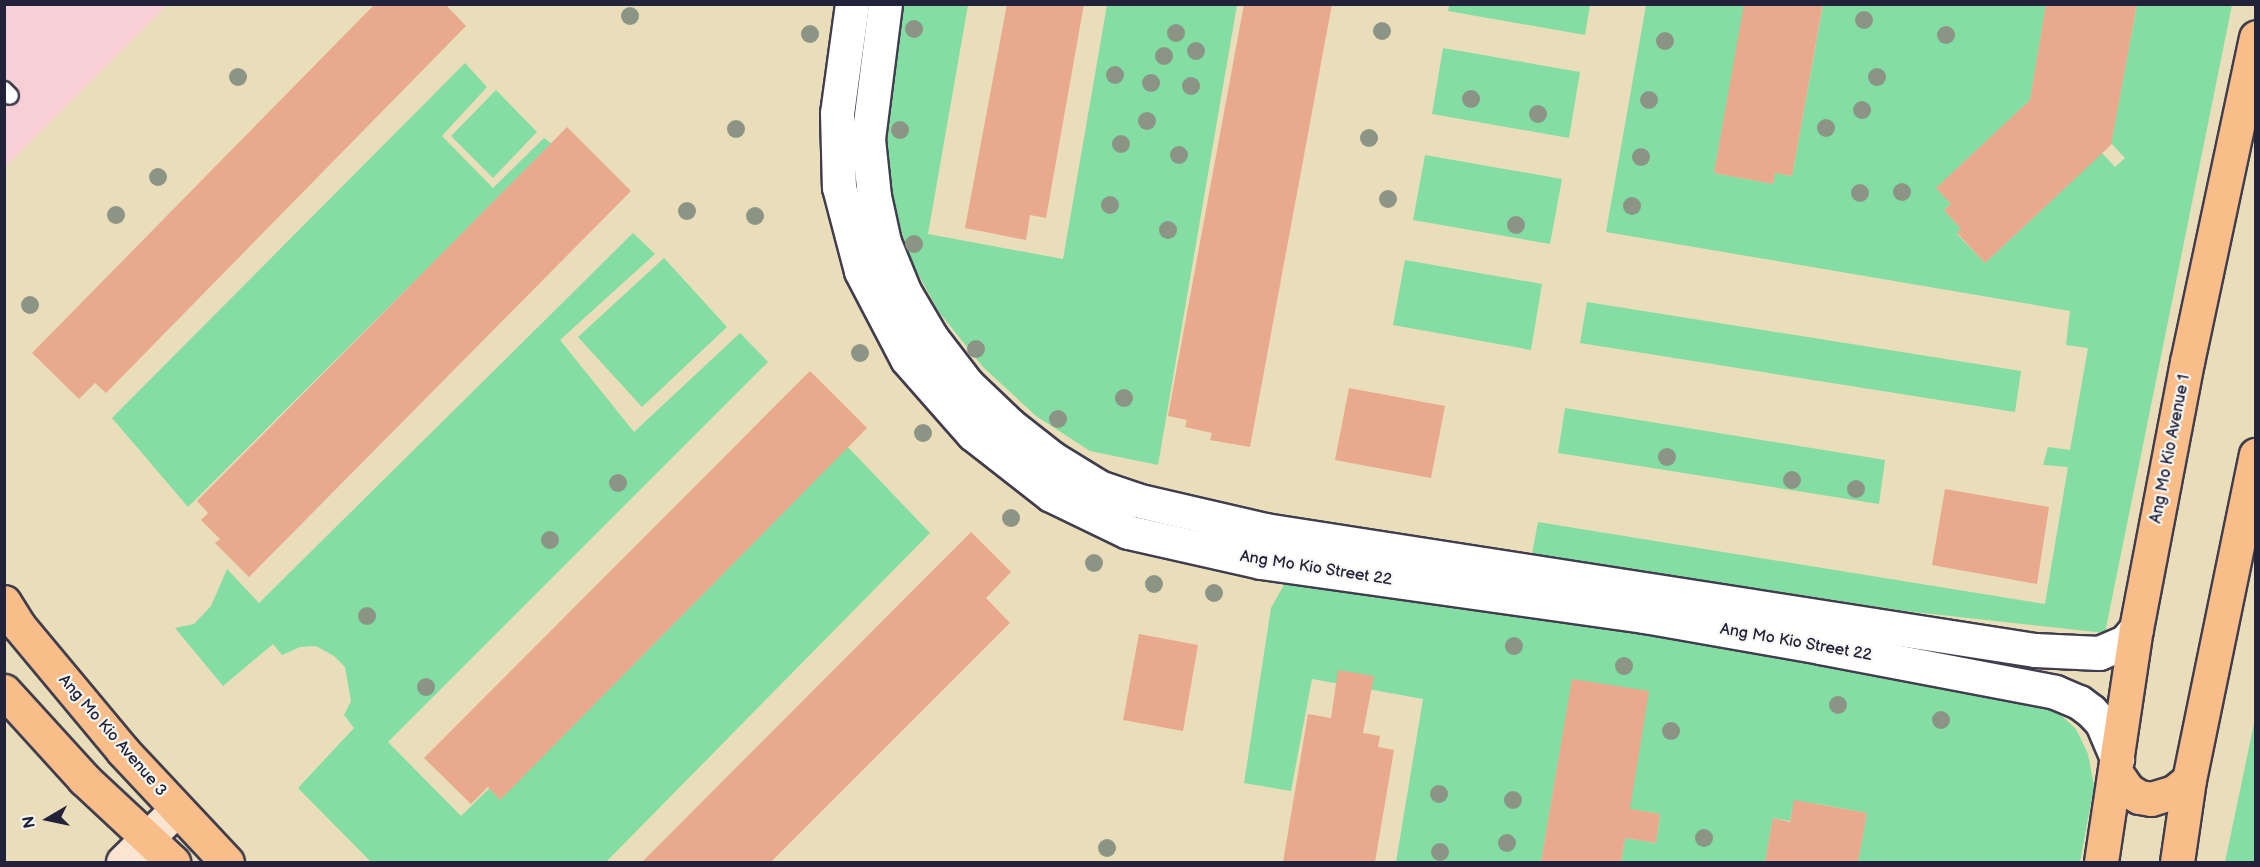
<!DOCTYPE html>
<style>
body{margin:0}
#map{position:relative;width:2260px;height:867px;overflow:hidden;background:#eadeba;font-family:"Balsamiq Sans",sans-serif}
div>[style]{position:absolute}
.built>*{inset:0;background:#f7cfd5}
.green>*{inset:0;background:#84dda2}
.building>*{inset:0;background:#e9a98d}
.roads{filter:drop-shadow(2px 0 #403e4e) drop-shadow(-2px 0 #403e4e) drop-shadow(0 2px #403e4e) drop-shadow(0 -2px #403e4e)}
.service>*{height:16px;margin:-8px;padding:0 8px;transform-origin:8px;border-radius:8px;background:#fff}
.minor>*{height:33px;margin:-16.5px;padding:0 16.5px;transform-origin:16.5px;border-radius:16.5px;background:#fff}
.secondary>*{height:33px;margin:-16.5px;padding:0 16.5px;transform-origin:16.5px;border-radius:16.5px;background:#fce5d0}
.primary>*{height:33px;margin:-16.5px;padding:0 16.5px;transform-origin:16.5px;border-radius:16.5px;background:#f8bd89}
.trees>*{width:18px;height:18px;margin:-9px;border-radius:50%;background:#8c9585}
span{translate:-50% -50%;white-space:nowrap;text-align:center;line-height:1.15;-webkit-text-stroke:4.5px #f6f6f2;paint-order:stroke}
.street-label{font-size:16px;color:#22223b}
.frame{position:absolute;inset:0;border:6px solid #22223b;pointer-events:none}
.north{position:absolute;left:18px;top:789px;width:60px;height:60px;-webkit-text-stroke:4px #f6f6f2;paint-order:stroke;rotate:261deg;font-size:16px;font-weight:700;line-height:24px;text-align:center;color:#22223b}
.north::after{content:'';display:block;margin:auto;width:21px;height:27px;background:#22223b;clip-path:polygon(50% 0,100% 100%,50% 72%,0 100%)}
</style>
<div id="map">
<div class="built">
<div style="clip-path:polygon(5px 5px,167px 5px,5px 167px)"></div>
</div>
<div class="green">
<div style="clip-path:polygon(903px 5px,968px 5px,928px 234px,1063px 259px,1107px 5px,1237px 5px,1158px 465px,1090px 451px,1036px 416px,983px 367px,939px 312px,908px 256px,892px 195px,887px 149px,887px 100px)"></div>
<div style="clip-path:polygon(1449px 5px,1449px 4px,1590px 5px,1585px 35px,1448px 11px)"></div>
<div style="clip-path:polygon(1646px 5px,1745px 5px,1714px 173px,1773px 184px,1775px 173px,1792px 176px,1823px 5px,2046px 5px,2030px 100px,1937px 188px,1951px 204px,1944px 210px,1961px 229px,1957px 234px,1985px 263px,2102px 153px,2115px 167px,2125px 158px,2111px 143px,2137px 5px,2232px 5px,2105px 633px,1905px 611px,1532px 554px,1538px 522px,2045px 604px,2068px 467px,2043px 465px,2048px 447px,2070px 450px,2088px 348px,2066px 345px,2070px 311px,1606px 232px)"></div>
<div style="clip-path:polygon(1443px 48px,1580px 72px,1569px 138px,1432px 114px)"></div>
<div style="clip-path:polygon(465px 63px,487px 87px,442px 136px,493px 188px,544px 138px,552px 144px,188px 507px,112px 418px)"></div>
<div style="clip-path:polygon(496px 90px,537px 132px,493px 178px,451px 136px)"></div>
<div style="clip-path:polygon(1425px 155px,1562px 179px,1550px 244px,1413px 220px)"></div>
<div style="clip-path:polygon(633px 233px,655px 254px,560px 340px,634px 432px,740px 333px,768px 362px,388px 742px,461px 816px,844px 443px,930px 533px,606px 862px,371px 862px,298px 788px,354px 728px,344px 715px,351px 701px,345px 667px,334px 656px,316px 646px,300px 647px,282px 655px,273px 644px,223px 686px,175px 628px,194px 624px,211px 606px,227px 569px,259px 603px)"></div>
<div style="clip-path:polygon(664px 258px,727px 327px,642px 407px,578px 337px)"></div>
<div style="clip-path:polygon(1405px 260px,1542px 284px,1531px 350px,1393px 325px)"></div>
<div style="clip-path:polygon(1587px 302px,2021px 371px,2015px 412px,1580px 343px)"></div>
<div style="clip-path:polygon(1565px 408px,1885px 460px,1879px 504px,1558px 453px)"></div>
<div style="clip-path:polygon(1314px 582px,1647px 630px,2054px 709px,2076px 729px,2088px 754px,2094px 786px,2080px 862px,1858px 862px,1867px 813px,1818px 804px,1792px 810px,1790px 821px,1773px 818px,1765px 862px,1621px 862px,1625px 838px,1656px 843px,1660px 814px,1630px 809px,1561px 745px,1541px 862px,1396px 862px,1423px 699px,1312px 679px,1291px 791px,1244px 783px,1271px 608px,1285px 583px)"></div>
<div style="clip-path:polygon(2255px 719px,2255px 862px,2225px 862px)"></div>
</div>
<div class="building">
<div style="clip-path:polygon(375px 4px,445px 4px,466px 26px,106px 393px,95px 383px,79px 399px,32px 353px)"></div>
<div style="clip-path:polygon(1007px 4px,1084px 4px,1046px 218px,1030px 215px,1026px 240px,965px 228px)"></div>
<div style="clip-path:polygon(1244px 4px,1332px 4px,1250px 447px,1210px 440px,1212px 433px,1185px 427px,1187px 420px,1168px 416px)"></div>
<div style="clip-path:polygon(1744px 4px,1823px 4px,1792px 176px,1775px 173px,1773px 184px,1714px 173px)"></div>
<div style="clip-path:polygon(2046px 4px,2137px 4px,2111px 145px,1985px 263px,1957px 233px,1961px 229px,1944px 210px,1951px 204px,1936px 188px,2030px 100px)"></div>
<div style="clip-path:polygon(567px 127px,631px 191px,249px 577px,215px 543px,220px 539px,201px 520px,208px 513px,197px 501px)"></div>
<div style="clip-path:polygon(810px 371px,867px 428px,500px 800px,488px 787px,471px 804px,424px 758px)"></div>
<div style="clip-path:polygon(1349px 388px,1445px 406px,1431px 478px,1335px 460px)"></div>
<div style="clip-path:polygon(1945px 489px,2049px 507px,2037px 584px,1932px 565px)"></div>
<div style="clip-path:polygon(971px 532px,1011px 572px,986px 598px,1010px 623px,771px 862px,642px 862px)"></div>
<div style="clip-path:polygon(1139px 634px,1198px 645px,1183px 731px,1123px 720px)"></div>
<div style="clip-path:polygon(1338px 670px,1374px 676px,1363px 733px,1380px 736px,1378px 747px,1394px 750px,1375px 862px,1283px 862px,1308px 714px,1331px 718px)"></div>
<div style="clip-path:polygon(1572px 679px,1649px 691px,1630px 809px,1660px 814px,1656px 843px,1625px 838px,1621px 862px,1541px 862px)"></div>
<div style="clip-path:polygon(1794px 800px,1867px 813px,1858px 862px,1765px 862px,1773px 818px,1790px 822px)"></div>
</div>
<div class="roads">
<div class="service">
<div style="left:4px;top:90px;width:8px;rotate:45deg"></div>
</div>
<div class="minor">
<div style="left:852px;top:4px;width:110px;rotate:97.8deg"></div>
<div style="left:837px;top:113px;width:74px;rotate:88.5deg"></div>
<div style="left:839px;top:187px;width:87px;rotate:75.3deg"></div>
<div style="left:861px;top:271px;width:99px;rotate:62.4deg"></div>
<div style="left:907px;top:359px;width:100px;rotate:48.7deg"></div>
<div style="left:973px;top:434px;width:99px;rotate:38deg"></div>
<div style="left:1051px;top:495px;width:85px;rotate:25.7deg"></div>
<div style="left:1128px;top:532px;width:136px;rotate:12.7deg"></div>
<div style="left:1261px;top:562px;width:388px;rotate:8deg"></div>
<div style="left:1645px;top:616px;width:178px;rotate:10deg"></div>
<div style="left:1820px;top:647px;width:239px;rotate:10.8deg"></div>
<div style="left:2055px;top:692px;width:26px;rotate:23deg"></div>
<div style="left:2079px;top:702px;width:15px;rotate:37deg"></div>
<div style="left:2091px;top:711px;width:16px;rotate:47deg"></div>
<div style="left:2102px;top:723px;width:39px;rotate:67deg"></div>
<div style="left:885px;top:4px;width:136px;rotate:97.2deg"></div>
<div style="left:868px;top:139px;width:57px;rotate:84deg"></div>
<div style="left:874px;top:196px;width:47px;rotate:77.7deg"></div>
<div style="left:884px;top:242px;width:53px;rotate:67.8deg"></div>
<div style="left:904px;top:291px;width:53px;rotate:59.6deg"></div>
<div style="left:931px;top:337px;width:59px;rotate:52.5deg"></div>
<div style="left:967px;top:384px;width:59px;rotate:43.6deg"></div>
<div style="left:1010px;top:425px;width:53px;rotate:38.2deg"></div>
<div style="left:1052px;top:458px;width:55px;rotate:31.7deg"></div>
<div style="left:1099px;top:487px;width:39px;rotate:19deg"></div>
<div style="left:1136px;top:500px;width:132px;rotate:13.1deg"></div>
<div style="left:1265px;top:530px;width:779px;rotate:8.86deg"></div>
<div style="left:2035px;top:650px;width:64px;rotate:2.7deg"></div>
<div style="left:2099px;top:653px;width:28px;rotate:-23deg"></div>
<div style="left:2125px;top:642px;width:17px;rotate:-50deg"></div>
</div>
<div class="secondary">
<div style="left:123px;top:862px;width:74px;rotate:-44.5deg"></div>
</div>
<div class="primary">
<div style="left:4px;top:602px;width:28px;rotate:58deg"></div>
<div style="left:19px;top:626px;width:163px;rotate:50.2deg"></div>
<div style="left:123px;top:751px;width:152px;rotate:46.9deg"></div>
<div style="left:4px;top:691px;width:119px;rotate:47.7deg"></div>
<div style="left:84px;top:779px;width:122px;rotate:43deg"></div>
<div style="left:2116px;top:773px;width:21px;rotate:55deg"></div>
<div style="left:2128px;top:790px;width:13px;rotate:32deg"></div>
<div style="left:2139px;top:797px;width:12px;rotate:9deg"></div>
<div style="left:2151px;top:799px;width:24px;rotate:-17deg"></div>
<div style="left:2174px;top:792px;width:19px;rotate:-39deg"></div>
<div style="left:2101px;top:862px;width:236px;rotate:-81.5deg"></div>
<div style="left:2136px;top:629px;width:272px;rotate:-79.2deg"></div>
<div style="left:2187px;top:362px;width:332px;rotate:-78deg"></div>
<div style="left:2177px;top:862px;width:83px;rotate:-81.7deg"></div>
<div style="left:2189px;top:780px;width:332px;rotate:-78.4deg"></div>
</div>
</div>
<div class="trees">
<div style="left:630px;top:16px"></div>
<div style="left:1864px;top:20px"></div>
<div style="left:914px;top:29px"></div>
<div style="left:1382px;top:31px"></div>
<div style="left:1176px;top:33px"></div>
<div style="left:810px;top:34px"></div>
<div style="left:1946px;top:35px"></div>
<div style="left:1665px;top:41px"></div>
<div style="left:1196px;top:51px"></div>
<div style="left:1164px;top:56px"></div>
<div style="left:1115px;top:75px"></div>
<div style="left:238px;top:77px"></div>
<div style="left:1877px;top:77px"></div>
<div style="left:1151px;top:83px"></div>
<div style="left:1191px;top:86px"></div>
<div style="left:1471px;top:99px"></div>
<div style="left:1649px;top:100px"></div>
<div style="left:1862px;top:110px"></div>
<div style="left:1538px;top:114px"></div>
<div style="left:1147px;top:121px"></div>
<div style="left:1826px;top:128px"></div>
<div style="left:736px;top:129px"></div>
<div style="left:900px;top:130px"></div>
<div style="left:1369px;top:138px"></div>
<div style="left:1121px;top:144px"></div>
<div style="left:1179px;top:155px"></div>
<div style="left:1641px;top:157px"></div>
<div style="left:158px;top:177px"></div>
<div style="left:1902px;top:192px"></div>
<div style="left:1860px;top:193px"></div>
<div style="left:1388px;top:199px"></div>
<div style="left:1110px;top:205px"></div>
<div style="left:1632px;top:206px"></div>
<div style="left:687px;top:211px"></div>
<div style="left:116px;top:215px"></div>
<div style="left:755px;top:216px"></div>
<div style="left:1516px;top:225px"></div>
<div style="left:1168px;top:230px"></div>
<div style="left:914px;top:244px"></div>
<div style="left:30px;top:305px"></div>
<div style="left:976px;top:349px"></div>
<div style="left:860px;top:353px"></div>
<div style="left:1124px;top:398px"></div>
<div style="left:1058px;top:419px"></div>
<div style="left:923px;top:433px"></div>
<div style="left:1667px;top:457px"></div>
<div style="left:1792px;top:480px"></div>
<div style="left:618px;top:483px"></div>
<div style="left:1856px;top:489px"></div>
<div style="left:1011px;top:518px"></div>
<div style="left:550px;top:540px"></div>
<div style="left:1094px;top:563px"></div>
<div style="left:1154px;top:584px"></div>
<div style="left:1214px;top:593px"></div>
<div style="left:367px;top:616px"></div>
<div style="left:1514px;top:646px"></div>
<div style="left:1624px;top:666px"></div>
<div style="left:426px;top:687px"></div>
<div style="left:1838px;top:705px"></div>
<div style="left:1941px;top:720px"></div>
<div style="left:1671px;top:731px"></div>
<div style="left:1439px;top:794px"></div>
<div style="left:1513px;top:800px"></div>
<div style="left:1704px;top:838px"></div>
<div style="left:1507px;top:843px"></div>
<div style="left:1107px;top:848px"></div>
<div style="left:1440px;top:852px"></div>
</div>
<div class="street-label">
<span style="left:2171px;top:449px;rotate:-79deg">Ang Mo Kio Avenue 1</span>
<span style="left:1316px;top:569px;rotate:9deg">Ang Mo Kio Street 22</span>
<span style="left:1796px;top:643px;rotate:10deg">Ang Mo Kio Street 22</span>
<span style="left:112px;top:736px;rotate:49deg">Ang Mo Kio Avenue 3</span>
</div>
<div class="frame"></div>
<div class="north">N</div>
</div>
